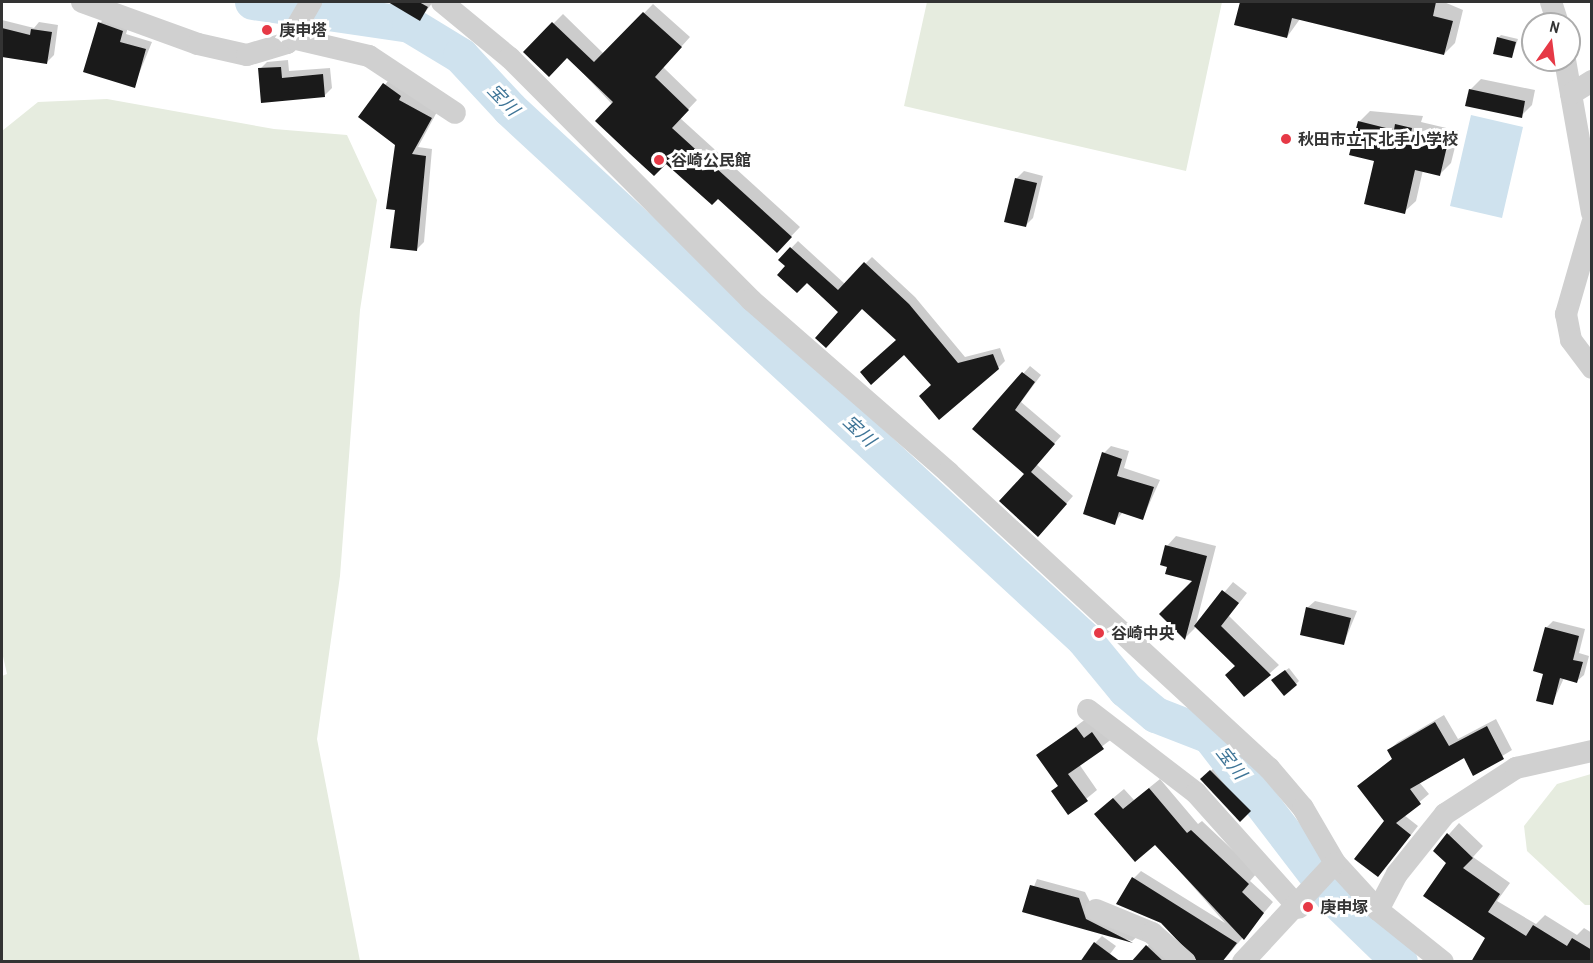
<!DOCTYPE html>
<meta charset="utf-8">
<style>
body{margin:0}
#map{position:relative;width:1593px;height:963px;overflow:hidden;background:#fff;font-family:"Archivo Narrow","Noto Sans JP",sans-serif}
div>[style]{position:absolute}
.green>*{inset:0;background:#e6ecdf}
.water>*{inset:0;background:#cfe2ee}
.shadow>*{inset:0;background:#0003}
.river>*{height:36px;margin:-18px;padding:0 18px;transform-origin:18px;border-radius:18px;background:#cfe2ee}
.building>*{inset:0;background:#1a1a1a}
.minor>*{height:22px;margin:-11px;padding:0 11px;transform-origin:11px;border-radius:11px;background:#d0d0d0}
.dots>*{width:16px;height:16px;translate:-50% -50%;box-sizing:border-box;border:3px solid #fff;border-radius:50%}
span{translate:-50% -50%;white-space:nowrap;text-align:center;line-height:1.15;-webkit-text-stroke:6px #fff;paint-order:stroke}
.poi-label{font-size:16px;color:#333;font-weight:700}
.left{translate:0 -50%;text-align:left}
.water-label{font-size:18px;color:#3f7597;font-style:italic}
.frame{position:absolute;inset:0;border:3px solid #333;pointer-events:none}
.north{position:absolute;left:1521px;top:12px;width:60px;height:60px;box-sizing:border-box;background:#fff;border:2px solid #adadad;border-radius:50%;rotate:14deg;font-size:16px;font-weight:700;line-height:24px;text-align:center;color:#333}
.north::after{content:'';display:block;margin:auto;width:21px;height:27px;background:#e63946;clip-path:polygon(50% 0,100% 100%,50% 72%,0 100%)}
</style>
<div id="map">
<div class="green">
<div style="clip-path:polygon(927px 2px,1222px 2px,1186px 171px,904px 106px)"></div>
<div style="clip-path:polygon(107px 99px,274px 129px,347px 135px,377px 200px,360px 310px,340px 576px,317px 739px,360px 961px,2px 961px,2px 676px,7px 674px,2px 652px,2px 131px,38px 102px)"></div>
<div style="clip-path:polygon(1591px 774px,1591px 905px,1585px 905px,1527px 851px,1524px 826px,1557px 784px)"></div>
</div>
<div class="water">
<div style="clip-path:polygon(1471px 115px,1523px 127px,1502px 218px,1450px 206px)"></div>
</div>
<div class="shadow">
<div style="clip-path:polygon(362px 2px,375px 2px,370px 7px)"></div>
<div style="clip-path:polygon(391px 2px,433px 2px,420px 19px)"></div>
<div style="clip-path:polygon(1241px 2px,1444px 2px,1463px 10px,1455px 43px,1444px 54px,1300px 19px,1287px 37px,1236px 24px)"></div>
<div style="clip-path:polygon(653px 4px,690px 37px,663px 67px,697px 100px,680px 118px,800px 227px,777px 251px,718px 197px,666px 162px,567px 56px,525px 52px,563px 14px,604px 54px)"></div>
<div style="clip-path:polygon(107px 16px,129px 24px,126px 34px,152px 42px,134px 86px,100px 23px)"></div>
<div style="clip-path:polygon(2px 20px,34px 28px,39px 22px,58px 25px,54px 55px,47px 62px,2px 52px)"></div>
<div style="clip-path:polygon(1501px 35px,1518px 39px,1512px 56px,1498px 38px)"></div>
<div style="clip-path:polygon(288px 60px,289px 71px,330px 68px,332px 88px,324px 96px,260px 69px,267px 62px)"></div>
<div style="clip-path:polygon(392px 76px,438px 110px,418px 147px,432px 149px,424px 242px,417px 249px,396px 209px,397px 144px,360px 116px)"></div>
<div style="clip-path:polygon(1481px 79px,1535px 90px,1532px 105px,1521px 116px,1470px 90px)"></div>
<div style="clip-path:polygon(1370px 111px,1423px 116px,1421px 122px,1459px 131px,1451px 163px,1440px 174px,1423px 170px,1416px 201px,1404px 212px,1359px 122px)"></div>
<div style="clip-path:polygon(1024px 171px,1043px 176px,1033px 218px,1026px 225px,1016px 179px)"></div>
<div style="clip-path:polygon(798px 241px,845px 284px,872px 257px,915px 297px,965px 357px,1000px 348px,1005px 361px,998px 368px,932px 385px,897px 340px,862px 307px,840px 312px,780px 260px)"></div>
<div style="clip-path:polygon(1030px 366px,1041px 375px,1021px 402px,1061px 436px,1036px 464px,1073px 496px,1045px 528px,1026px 474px,974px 429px)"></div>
<div style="clip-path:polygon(1111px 446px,1129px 451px,1124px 468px,1160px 480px,1143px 518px,1123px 512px,1114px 523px,1104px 453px)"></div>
<div style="clip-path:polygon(1176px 536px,1216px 546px,1195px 628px,1185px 638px,1195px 580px,1169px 566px,1167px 546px)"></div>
<div style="clip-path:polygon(1233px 582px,1247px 593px,1229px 616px,1279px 665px,1245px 695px,1236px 666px,1196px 626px)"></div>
<div style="clip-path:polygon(1315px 601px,1357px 611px,1344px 643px,1307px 608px)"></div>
<div style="clip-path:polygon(1553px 621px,1585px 629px,1579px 653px,1589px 656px,1584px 675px,1577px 681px,1564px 678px,1552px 704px,1545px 673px,1546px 628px)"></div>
<div style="clip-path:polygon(1289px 668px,1299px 681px,1296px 684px,1276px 677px)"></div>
<div style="clip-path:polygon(1444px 715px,1458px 739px,1496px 719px,1512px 750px,1473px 774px,1464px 756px,1419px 782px,1429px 794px,1404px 815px,1418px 826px,1386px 867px,1386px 821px,1359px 786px,1393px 758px,1389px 750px,1398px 742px)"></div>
<div style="clip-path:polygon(1087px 718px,1113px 738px,1079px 764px,1097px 790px,1069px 813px,1053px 791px,1059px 785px,1038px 755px)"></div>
<div style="clip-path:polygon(1218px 764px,1257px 803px,1240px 820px,1202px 779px)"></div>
<div style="clip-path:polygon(1160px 779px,1198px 824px,1202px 821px,1257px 873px,1250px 881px,1273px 902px,1222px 962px,1161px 921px,1134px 878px,1141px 871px,1225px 923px,1155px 843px,1106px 804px,1124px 789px,1134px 800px)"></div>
<div style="clip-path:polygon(1459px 823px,1483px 846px,1473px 857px,1510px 883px,1497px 901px,1536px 924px,1545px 915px,1577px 935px,1584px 928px,1592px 933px,1592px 962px,1487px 938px,1448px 863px,1435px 850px)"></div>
<div style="clip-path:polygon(1037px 879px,1085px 892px,1097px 916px,1138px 936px,1132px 941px,1024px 911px)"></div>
<div style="clip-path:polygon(1102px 936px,1116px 946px,1104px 962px,1095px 943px)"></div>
<div style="clip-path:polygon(1154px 939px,1181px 962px,1133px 962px)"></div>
</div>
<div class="river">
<div style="left:253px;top:2px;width:159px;rotate:8.3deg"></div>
<div style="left:410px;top:25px;width:60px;rotate:31.3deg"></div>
<div style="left:461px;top:56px;width:72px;rotate:47.2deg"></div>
<div style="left:510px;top:109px;width:781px;rotate:42.72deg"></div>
<div style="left:1084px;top:639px;width:66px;rotate:50.5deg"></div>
<div style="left:1126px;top:690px;width:39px;rotate:40deg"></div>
<div style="left:1156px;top:715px;width:58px;rotate:21.3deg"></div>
<div style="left:1210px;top:736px;width:207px;rotate:52.5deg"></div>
<div style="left:1336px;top:900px;width:89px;rotate:44.1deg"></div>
</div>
<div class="building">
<div style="clip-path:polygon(388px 2px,419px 2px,428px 7px,420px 21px)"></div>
<div style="clip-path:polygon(1240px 2px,1436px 2px,1433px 16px,1453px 21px,1444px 55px,1292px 18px,1287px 38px,1234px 25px)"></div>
<div style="clip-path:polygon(643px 12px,682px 47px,655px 77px,689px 110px,672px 128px,792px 237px,777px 253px,718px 199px,712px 205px,666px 164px,654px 176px,630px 154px,595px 121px,613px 102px,567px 58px,549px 77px,523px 52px,552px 22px,594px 62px)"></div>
<div style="clip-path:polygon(98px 22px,123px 31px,120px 42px,146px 49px,135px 88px,83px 72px)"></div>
<div style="clip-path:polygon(2px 28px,30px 35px,31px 29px,52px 32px,47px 64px,2px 57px)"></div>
<div style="clip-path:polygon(1497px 37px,1516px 42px,1512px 58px,1493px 54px)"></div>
<div style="clip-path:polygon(281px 67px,282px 78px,323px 74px,325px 97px,261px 103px,258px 68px)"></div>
<div style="clip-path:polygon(383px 83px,401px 96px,399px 100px,432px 118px,412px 154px,426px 156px,417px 251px,390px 248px,395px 210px,386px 209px,395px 145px,358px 117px)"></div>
<div style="clip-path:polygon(1469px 89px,1525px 101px,1522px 118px,1465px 106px)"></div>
<div style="clip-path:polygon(1358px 121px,1394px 130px,1395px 124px,1412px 128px,1411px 133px,1448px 142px,1440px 176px,1415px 170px,1405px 214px,1364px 204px,1374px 161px,1349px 155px)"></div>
<div style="clip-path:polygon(1015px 178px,1037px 183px,1026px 227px,1004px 222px)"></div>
<div style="clip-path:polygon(790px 247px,838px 290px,864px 262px,909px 304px,958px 363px,993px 354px,999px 369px,939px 420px,919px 396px,931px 385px,904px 355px,871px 385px,860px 372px,896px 340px,862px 309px,826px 348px,815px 338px,838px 312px,807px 283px,797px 293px,777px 275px,785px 266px,778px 260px)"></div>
<div style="clip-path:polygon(1022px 372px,1035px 382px,1015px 410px,1055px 444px,1031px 472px,1067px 504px,1038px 537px,999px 501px,1024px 474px,972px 429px)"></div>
<div style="clip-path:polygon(1102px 452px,1122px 459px,1117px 476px,1154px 487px,1143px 520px,1119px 512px,1115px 525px,1083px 514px)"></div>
<div style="clip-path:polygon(1165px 545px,1207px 556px,1185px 640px,1159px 614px,1192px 581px,1165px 574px,1167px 567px,1160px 565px)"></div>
<div style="clip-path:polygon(1222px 590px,1239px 603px,1221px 626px,1271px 675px,1244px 697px,1225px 675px,1235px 666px,1194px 626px)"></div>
<div style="clip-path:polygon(1306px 607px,1351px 618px,1344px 645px,1300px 635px)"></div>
<div style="clip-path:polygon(1545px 627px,1579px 636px,1573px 660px,1583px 662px,1577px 683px,1560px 678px,1553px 705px,1536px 701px,1543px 674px,1533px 671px)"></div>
<div style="clip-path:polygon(1285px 670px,1297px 685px,1284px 696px,1271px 680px)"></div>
<div style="clip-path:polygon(1435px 722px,1449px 746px,1487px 726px,1504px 759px,1473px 776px,1464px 758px,1410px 789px,1421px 804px,1396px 823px,1411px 835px,1378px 877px,1354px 859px,1384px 821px,1357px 786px,1392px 759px,1387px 750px)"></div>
<div style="clip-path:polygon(1076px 727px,1084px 738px,1092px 732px,1104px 749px,1068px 774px,1088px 801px,1068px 815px,1051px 791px,1058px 786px,1036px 755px)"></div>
<div style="clip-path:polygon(1210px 770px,1251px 811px,1240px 822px,1200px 779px)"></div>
<div style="clip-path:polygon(1149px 788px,1187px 833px,1191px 830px,1249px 884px,1242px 892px,1264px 913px,1244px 940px,1155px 845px,1135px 862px,1094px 814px,1113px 798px,1123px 809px)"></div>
<div style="clip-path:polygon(1447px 833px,1473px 858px,1463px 868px,1500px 894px,1488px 912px,1526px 936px,1533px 925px,1567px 946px,1572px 938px,1592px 950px,1592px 962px,1471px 962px,1485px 938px,1423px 896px,1446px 863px,1433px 851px)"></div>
<div style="clip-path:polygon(1132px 877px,1237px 943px,1222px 962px,1198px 962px,1161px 923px,1116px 904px)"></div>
<div style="clip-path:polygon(1030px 885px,1079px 898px,1086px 919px,1133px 943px,1022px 912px)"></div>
<div style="clip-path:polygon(1094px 942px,1121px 962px,1080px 962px)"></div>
<div style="clip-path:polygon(1146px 945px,1164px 962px,1131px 962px)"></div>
</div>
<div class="minor">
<div style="left:82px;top:2px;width:123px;rotate:19.9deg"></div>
<div style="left:198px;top:44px;width:50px;rotate:12.7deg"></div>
<div style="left:247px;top:55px;width:42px;rotate:-16.7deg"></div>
<div style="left:287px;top:43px;width:48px;rotate:-59.7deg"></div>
<div style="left:442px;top:2px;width:88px;rotate:39.5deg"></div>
<div style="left:510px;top:58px;width:342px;rotate:45.1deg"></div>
<div style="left:751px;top:300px;width:262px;rotate:41.1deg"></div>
<div style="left:948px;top:472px;width:437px;rotate:42.7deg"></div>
<div style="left:1269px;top:768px;width:52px;rotate:49.6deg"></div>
<div style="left:1303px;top:808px;width:64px;rotate:59.8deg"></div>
<div style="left:1335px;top:863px;width:64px;rotate:47.5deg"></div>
<div style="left:1378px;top:910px;width:83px;rotate:38.7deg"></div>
<div style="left:1551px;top:2px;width:23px;rotate:72deg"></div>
<div style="left:292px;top:38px;width:79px;rotate:13.2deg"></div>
<div style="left:369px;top:56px;width:103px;rotate:33.5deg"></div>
<div style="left:1565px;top:60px;width:155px;rotate:80deg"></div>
<div style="left:1571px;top:94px;width:25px;rotate:-32deg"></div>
<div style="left:1592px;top:224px;width:94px;rotate:106.1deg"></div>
<div style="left:1566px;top:314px;width:26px;rotate:79deg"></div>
<div style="left:1571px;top:340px;width:35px;rotate:53deg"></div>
<div style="left:1088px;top:710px;width:136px;rotate:37.5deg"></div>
<div style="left:1196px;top:793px;width:154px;rotate:48.2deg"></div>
<div style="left:1096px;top:910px;width:61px;rotate:22.3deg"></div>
<div style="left:1152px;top:933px;width:44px;rotate:41.3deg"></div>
<div style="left:1378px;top:910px;width:41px;rotate:-62.2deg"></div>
<div style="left:1397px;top:874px;width:77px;rotate:-51.3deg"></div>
<div style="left:1445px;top:814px;width:85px;rotate:-32.9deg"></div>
<div style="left:1516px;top:768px;width:78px;rotate:-12.6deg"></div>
<div style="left:1243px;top:962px;width:135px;rotate:-47.1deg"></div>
</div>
<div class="dots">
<div style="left:267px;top:30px;background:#e63946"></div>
<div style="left:1286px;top:139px;background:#e63946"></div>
<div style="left:659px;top:160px;background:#e63946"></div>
<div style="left:1099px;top:633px;background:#e63946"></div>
<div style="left:1308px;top:907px;background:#e63946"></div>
</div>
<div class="poi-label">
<span class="left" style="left:279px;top:30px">庚申塔</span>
<span class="left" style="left:1298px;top:139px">秋田市立下北手小学校</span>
<span class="left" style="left:671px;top:160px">谷崎公民館</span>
<span class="left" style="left:1111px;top:633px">谷崎中央</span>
<span class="left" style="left:1320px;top:907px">庚申塚</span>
</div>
<div class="water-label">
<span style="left:503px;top:100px;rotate:46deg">宝川</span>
<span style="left:859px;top:431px;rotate:43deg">宝川</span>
<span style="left:1231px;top:763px;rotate:52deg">宝川</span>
</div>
<div class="frame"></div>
<div class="north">N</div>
</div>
